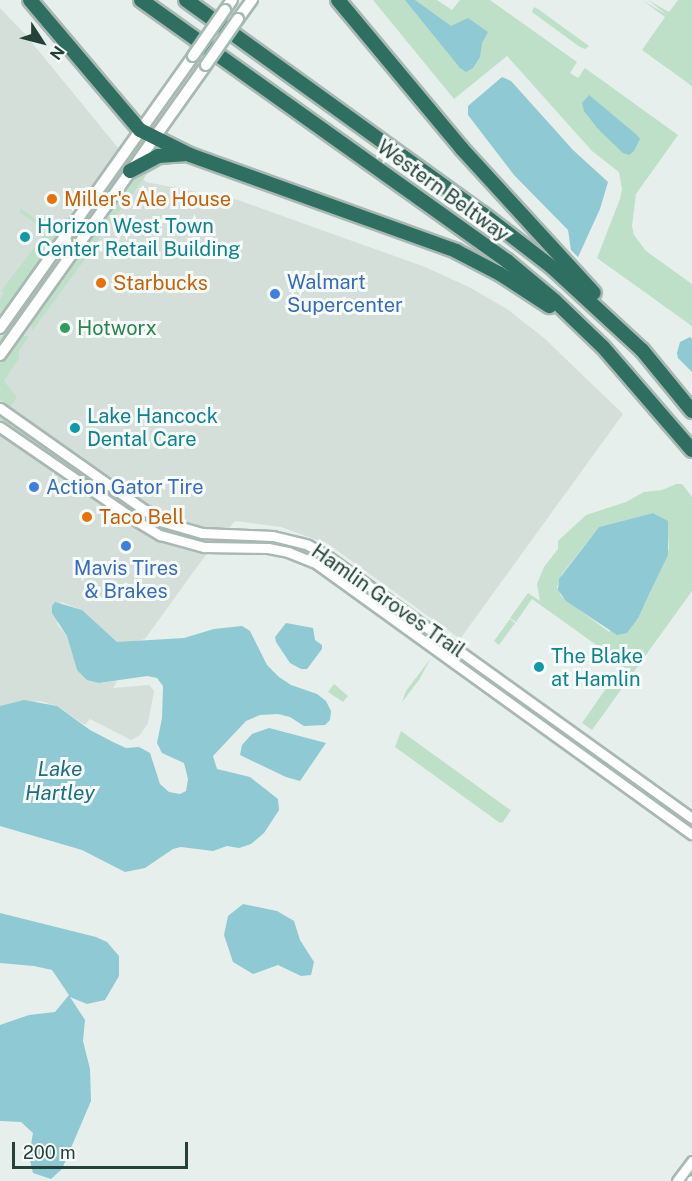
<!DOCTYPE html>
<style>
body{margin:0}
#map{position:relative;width:692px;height:1181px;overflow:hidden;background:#e6efeb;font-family:"Public Sans",sans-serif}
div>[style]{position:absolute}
.built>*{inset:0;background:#d4dfda}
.green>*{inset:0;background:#bfe0c8}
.water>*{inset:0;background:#8ec9d4}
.roads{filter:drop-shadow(2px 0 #a8b8b2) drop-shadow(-2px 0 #a8b8b2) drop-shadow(0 2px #a8b8b2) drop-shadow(0 -2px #a8b8b2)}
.tertiary>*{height:9px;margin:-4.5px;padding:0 4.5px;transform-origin:4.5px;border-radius:4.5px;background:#fff}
.secondary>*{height:10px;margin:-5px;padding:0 5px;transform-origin:5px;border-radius:5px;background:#fff}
.motorway>*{height:14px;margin:-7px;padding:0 7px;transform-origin:7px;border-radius:7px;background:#2f6f62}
.bridges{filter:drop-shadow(2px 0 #a4bbb3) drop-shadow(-2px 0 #a4bbb3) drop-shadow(0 2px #a4bbb3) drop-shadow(0 -2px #a4bbb3)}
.secondary-bridge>*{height:10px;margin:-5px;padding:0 5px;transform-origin:5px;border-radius:5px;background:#fff}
.dots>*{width:16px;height:16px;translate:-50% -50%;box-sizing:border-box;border:3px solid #f7fbf9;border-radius:50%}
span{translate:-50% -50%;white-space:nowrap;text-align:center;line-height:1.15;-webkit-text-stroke:6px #f7fbf9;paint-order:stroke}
.street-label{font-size:20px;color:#24423a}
.food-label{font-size:20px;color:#c56008}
.left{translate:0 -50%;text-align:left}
.culture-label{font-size:20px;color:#0d838f}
.shop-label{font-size:20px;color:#366cbe}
.leisure-label{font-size:20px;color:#27864d}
.water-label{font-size:21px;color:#1c6f80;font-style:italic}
.north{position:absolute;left:12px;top:12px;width:60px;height:60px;-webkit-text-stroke:4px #f7fbf9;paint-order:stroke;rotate:126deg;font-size:16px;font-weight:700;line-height:24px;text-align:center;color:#24423a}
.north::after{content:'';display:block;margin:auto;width:21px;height:27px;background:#24423a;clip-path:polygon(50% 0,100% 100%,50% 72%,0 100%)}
.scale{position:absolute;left:12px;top:1142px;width:176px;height:27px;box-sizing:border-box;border:3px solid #24423a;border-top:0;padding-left:8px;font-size:18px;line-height:21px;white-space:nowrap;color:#24423a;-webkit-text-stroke:4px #f7fbf9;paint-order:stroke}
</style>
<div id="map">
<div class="built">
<div style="clip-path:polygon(0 8px,24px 33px,146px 182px,238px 200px,425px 267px,469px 287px,507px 309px,544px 338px,623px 414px,460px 639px,328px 544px,281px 527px,235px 521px,202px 560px,145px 639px,129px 643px,117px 642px,82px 610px,61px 602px,57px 624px,67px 636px,77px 670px,99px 683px,117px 681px,113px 688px,149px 685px,154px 691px,148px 723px,140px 735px,131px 740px,90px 719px,85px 725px,57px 706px,40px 701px,0 706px)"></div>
</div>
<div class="green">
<div style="clip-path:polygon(373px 0,437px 0,452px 10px,460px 0,490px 0,577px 62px,570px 73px,578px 78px,585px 68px,678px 135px,636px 194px,632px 226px,634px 235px,646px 251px,692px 284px,692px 326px,597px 258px,620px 199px,622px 189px,619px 172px,592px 151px,507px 56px,454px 99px)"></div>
<div style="clip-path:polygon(642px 0,667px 15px,648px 0,669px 12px,678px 0,692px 0,692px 86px,642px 50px,665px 17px)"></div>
<div style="clip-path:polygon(534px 7px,538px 9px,589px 46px,585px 49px,580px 47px,536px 15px,532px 12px)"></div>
<div style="clip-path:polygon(142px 136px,147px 141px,71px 249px,70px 236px)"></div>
<div style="clip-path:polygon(162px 158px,163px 165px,147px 174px,93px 247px,91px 235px,97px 226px,108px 217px,144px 167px)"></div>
<div style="clip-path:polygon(21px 209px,55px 231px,57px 238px,0 315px,0 299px,4px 293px,1px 291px,47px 231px,19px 212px)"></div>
<div style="clip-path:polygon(63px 249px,65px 253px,0 349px,0 339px)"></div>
<div style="clip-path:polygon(82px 253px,89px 254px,32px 331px,31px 321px,75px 258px)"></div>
<div style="clip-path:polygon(24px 336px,29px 336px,19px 351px,19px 358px,4px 381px,17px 397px,10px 407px,0 399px,0 363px,16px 341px)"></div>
<div style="clip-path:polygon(0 415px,49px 447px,101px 485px,102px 488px,0 422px)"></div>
<div style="clip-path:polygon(evenodd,676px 484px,682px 484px,692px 497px,692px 591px,592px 730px,582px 723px,623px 664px,532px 599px,516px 622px,510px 618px,528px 593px,540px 601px,537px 584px,544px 567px,558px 549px,558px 541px,586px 515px,626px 502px,644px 492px,662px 490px,676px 484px,653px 513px,667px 521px,669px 548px,664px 563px,645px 604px,609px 632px,561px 596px,557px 587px,562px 574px,599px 527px,653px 513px)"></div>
<div style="clip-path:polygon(510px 619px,515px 623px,499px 645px,494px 641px)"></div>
<div style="clip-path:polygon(431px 658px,419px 680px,402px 702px,406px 691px)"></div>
<div style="clip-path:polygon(334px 684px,348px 696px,343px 702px,328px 692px)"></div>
<div style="clip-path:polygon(401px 731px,509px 809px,511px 810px,503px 822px,500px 823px,395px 747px)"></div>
</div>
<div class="water">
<div style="clip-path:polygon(405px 0,415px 0,451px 26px,468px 18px,488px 32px,482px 43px,480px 57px,473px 68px,466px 72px,460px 68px)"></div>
<div style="clip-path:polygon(502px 77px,511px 81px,573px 150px,608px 182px,600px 209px,578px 257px,571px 250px,568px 230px,514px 175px,468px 115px,468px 106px)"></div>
<div style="clip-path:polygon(589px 95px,637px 135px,640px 139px,634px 151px,629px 155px,623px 153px,598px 129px,584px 111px,582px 103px)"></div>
<div style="clip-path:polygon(690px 337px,692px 339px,692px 372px,678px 358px,677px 353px,680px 342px)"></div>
<div style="clip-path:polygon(653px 513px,668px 521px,668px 555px,638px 618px,627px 633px,617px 635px,566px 601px,558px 590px,559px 579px,599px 527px)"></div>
<div style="clip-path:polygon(55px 602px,82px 610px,117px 642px,184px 638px,214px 629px,242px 626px,250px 631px,267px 665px,279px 677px,291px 685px,317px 694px,326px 701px,331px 711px,330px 720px,325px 725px,304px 726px,290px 717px,278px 714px,260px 715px,246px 721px,213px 756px,217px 769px,250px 777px,278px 799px,279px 810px,264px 833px,251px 844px,239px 848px,227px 846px,213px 851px,181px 847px,173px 849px,145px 868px,125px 872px,82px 850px,0 826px,0 706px,24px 700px,57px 706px,90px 730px,115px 743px,126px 748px,139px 747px,150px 753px,160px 784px,169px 792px,180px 794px,186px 791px,188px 779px,184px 763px,162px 753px,157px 743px,162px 718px,163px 686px,157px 678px,147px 676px,99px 683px,87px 680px,77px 670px,67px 636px,52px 613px,52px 606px)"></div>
<div style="clip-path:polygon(286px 623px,313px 628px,315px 640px,322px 645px,322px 649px,307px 669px,301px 669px,290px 663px,276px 642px,275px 637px)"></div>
<div style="clip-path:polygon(269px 728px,326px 743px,300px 781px,286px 777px,240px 755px,242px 745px,252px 734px)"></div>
<div style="clip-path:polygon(243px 904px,277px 911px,294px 921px,300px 940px,314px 962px,311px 975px,301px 976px,278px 965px,253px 974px,233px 962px,224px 935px,228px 916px)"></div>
<div style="clip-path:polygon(0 913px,96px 937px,107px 942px,119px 956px,119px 976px,105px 1000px,87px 1004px,70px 997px,85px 1020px,83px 1041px,90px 1069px,91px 1101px,62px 1169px,51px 1179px,33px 1173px,29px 1156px,33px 1133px,21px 1122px,0 1121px,0 1025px,29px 1015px,55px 1012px,69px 995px,52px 970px,34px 966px,0 963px)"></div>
</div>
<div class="roads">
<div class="tertiary">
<div style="left:65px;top:236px;width:12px;rotate:76deg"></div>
<div style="left:68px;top:248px;width:14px;rotate:102deg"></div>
<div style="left:0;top:408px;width:196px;rotate:35.2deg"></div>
<div style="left:160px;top:521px;width:44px;rotate:15.9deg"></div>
<div style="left:202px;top:533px;width:71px;rotate:2.4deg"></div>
<div style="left:273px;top:536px;width:36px;rotate:14deg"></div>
<div style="left:308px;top:545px;width:17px;rotate:28deg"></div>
<div style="left:323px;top:553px;width:454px;rotate:35.7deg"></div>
<div style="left:0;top:427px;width:168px;rotate:34.5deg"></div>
<div style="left:138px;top:522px;width:26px;rotate:31deg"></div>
<div style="left:160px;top:535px;width:46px;rotate:15.3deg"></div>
<div style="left:204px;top:547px;width:64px;rotate:0.9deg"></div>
<div style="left:268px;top:548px;width:20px;rotate:11deg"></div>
<div style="left:288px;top:552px;width:31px;rotate:22deg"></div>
<div style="left:317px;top:564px;width:462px;rotate:35.8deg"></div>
<div style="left:677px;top:1181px;width:25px;rotate:-53deg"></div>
<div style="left:691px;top:1181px;width:1px;rotate:-45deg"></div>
</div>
<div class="secondary">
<div style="left:225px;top:10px;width:12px;rotate:-55deg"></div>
<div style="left:238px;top:19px;width:24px;rotate:-54deg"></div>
<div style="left:0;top:328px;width:334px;rotate:-54.6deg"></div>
<div style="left:0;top:355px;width:356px;rotate:-54.6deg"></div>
</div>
<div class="motorway">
<div style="left:30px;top:0;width:170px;rotate:49.8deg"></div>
<div style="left:140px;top:130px;width:56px;rotate:26.6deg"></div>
<div style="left:190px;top:155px;width:283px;rotate:19.8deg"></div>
<div style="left:456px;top:251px;width:50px;rotate:27.6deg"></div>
<div style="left:500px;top:274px;width:59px;rotate:33.1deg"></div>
<div style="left:141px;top:0;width:450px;rotate:35.5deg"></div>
<div style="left:507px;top:261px;width:62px;rotate:39.8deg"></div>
<div style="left:555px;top:301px;width:66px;rotate:43.8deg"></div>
<div style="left:603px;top:347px;width:136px;rotate:49.2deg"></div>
<div style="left:186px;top:0;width:366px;rotate:35.8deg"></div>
<div style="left:483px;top:214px;width:88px;rotate:37.6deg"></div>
<div style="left:553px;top:268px;width:121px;rotate:42.7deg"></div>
<div style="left:642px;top:350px;width:79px;rotate:50.7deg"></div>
<div style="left:338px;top:0;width:194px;rotate:50.2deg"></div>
<div style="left:462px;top:149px;width:195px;rotate:47.5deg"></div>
<div style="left:130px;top:171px;width:32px;rotate:-28deg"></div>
<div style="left:158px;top:156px;width:26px;rotate:-4deg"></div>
</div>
</div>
<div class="bridges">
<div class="secondary-bridge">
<div style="left:193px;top:56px;width:56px;rotate:-55.2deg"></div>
<div style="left:206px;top:65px;width:56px;rotate:-55.2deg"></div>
</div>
</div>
<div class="dots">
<div style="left:52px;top:199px;background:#e8710a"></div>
<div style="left:25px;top:237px;background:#0f9aa8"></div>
<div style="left:101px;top:283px;background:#e8710a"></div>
<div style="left:275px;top:294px;background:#3f7fe0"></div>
<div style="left:65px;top:328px;background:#2e9e5b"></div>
<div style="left:75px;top:428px;background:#0f9aa8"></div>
<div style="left:34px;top:487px;background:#3f7fe0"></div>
<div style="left:87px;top:517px;background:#e8710a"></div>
<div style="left:126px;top:546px;background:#3f7fe0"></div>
<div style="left:539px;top:667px;background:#0f9aa8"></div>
</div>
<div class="street-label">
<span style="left:443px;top:191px;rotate:36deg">Western Beltway</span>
<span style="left:388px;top:601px;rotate:35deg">Hamlin Groves Trail</span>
</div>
<div class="food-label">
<span class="left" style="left:64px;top:199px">Miller's Ale House</span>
<span class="left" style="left:113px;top:283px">Starbucks</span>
<span class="left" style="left:99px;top:517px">Taco Bell</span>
</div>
<div class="culture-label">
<span class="left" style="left:37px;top:238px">Horizon West Town<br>Center Retail Building</span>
<span class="left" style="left:87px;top:428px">Lake Hancock<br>Dental Care</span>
<span class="left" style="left:551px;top:668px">The Blake<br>at Hamlin</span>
</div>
<div class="shop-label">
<span class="left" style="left:287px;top:294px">Walmart<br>Supercenter</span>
<span class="left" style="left:46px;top:487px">Action Gator Tire</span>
<span style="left:126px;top:580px">Mavis Tires<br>&amp; Brakes</span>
</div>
<div class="leisure-label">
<span class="left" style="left:77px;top:328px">Hotworx</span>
</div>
<div class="water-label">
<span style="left:60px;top:781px">Lake<br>Hartley</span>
</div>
<div class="north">N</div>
<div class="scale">200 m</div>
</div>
